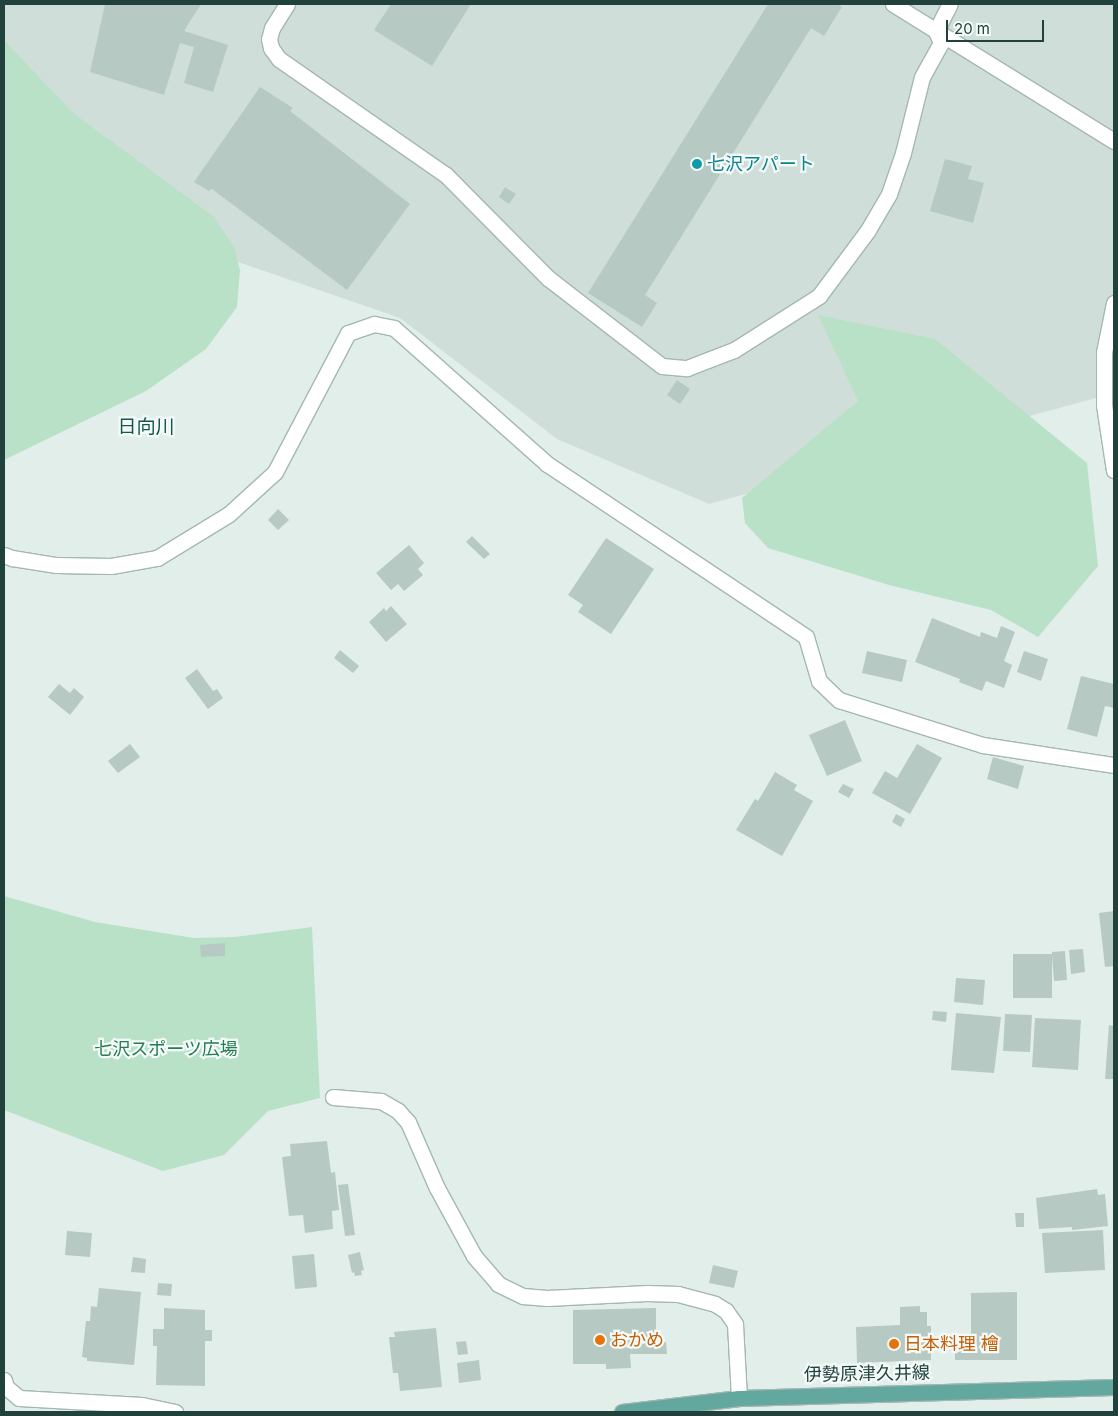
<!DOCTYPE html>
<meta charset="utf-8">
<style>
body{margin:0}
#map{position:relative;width:1118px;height:1416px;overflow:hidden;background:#e2eeea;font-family:Inter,"Noto Sans JP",sans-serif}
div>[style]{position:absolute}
.built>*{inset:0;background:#d0ded9}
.green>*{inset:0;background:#b9e1c8}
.building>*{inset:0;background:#b7c9c3}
.roads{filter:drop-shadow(1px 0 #a4b7b2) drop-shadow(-1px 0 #a4b7b2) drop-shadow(0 1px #a4b7b2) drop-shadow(0 -1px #a4b7b2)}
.lane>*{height:15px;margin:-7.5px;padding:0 7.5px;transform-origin:7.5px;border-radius:7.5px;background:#fff}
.street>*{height:15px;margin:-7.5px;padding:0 7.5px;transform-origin:7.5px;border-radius:7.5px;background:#fff}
.primary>*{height:15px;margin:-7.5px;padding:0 7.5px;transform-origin:7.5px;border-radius:7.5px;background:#62a89e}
.dots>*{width:14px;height:14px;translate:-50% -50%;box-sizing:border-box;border:2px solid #f3faf7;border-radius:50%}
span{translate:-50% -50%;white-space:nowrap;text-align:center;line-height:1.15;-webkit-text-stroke:4.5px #f3faf7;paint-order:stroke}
.culture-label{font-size:18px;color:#0d838f}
.left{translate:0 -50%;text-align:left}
.park-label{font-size:18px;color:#257d51}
.food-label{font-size:18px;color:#c56008}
.street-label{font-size:18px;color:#20413c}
.neighbourhood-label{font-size:19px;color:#19564e}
.frame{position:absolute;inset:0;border:5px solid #20413c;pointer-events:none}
.scale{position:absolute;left:946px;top:20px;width:98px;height:22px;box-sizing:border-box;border:2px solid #20413c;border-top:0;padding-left:6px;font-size:15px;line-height:18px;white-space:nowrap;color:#20413c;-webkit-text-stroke:4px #f3faf7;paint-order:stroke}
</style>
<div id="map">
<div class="built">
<div style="clip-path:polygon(4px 4px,1114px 4px,1114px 393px,709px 504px,557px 439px,400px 318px,4px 181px)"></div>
</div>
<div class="green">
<div style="clip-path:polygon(4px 40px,73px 113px,213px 216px,234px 247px,240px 270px,237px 307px,206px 349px,146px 391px,4px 460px)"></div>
<div style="clip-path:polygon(818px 315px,935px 339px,1087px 463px,1098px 566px,1038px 637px,991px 610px,889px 585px,768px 548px,745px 523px,742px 498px,858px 401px)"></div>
<div style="clip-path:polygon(4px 896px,95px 922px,194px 938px,234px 937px,312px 927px,320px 1098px,268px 1111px,224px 1155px,163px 1171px,4px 1110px)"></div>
</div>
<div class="building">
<div style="clip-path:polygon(105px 4px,201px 4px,184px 31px,228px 45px,213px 92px,184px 83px,194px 47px,180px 43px,164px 95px,90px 72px)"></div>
<div style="clip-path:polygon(391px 4px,471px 4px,432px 66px,374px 30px)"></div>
<div style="clip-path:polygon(768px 4px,837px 4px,842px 7px,824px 36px,811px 28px,645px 295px,657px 303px,642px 327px,588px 293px)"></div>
<div style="clip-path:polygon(260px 87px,293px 108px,290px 111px,410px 204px,347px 290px,212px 189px,209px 191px,194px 182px)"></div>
<div style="clip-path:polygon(945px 159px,972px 166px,968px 179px,984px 183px,973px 223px,930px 211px)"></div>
<div style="clip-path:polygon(505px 187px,516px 194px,509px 204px,499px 197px)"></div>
<div style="clip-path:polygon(677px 380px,690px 389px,680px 404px,667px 395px)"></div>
<div style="clip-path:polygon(278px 509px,289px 520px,278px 530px,268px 520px)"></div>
<div style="clip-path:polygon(472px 536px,490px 554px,484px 559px,466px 542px)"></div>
<div style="clip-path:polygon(606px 538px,654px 569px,611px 634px,578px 612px,583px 605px,568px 595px)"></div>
<div style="clip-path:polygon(409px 545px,424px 563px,418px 569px,423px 575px,404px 591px,398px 584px,391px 590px,376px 573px)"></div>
<div style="clip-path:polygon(391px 606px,407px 624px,386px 642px,369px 622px,384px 608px,386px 611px)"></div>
<div style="clip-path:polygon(932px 618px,980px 637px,981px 632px,997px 638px,1001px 626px,1015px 632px,1004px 661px,1012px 665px,1004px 688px,986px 681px,982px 691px,959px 682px,960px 679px,915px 662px)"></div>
<div style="clip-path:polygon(340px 650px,359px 666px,353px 673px,334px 658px)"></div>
<div style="clip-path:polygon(867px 651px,907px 660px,902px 682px,862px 673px)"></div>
<div style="clip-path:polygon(1024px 651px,1048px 659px,1041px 681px,1017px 672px)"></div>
<div style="clip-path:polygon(197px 669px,213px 691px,217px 689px,223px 698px,208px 709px,185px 678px)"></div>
<div style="clip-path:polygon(1081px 676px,1114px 684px,1114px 708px,1105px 706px,1097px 737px,1067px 729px)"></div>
<div style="clip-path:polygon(59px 684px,70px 693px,74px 688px,84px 697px,70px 715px,48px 697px)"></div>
<div style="clip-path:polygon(845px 720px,862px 761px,827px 776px,809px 735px)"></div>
<div style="clip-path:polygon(130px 744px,140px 757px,118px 773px,108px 761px)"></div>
<div style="clip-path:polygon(917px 744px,942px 758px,910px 814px,872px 793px,885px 771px,897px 778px)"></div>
<div style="clip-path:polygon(993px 757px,1024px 766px,1018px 789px,987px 779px)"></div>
<div style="clip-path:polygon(775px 772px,797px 785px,794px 790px,813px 801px,782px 856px,736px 830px,755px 799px,758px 801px)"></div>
<div style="clip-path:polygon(843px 784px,854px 789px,849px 798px,838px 792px)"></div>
<div style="clip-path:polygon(896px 814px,905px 819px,901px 827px,892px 822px)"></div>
<div style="clip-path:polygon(1114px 911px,1114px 966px,1105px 967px,1099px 913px)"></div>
<div style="clip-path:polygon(225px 943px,225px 956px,201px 957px,200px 945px)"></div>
<div style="clip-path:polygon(1083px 949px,1085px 972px,1071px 974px,1069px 950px)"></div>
<div style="clip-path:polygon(1065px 951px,1067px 980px,1054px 981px,1052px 956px,1052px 998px,1013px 998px,1013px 954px,1052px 954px,1052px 952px)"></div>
<div style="clip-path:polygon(956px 978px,985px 980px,983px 1005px,954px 1002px)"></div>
<div style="clip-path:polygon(933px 1011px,947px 1012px,946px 1022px,932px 1020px)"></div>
<div style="clip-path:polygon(956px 1013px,1001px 1017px,994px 1073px,951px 1070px)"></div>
<div style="clip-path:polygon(1005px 1014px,1032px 1015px,1030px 1052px,1003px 1051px)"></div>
<div style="clip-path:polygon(1035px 1018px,1081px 1020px,1078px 1070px,1032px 1067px)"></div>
<div style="clip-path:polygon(1109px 1025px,1114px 1026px,1114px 1079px,1105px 1079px)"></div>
<div style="clip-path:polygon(327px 1141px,331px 1173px,335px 1172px,339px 1210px,332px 1211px,333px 1229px,305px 1233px,303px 1215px,289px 1216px,282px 1157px,291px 1156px,290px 1144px)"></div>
<div style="clip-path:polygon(348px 1184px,355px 1235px,345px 1236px,338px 1185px)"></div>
<div style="clip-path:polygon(1097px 1189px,1098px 1195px,1105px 1194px,1108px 1226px,1072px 1230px,1072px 1227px,1039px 1229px,1036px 1198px)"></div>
<div style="clip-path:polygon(1015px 1213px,1024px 1213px,1024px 1227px,1016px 1227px)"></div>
<div style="clip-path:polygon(1103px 1230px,1105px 1270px,1045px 1273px,1042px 1233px)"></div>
<div style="clip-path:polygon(67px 1231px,92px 1233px,90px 1257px,65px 1255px)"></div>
<div style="clip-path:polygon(360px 1252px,364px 1270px,361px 1271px,362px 1275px,355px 1276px,354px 1272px,352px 1273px,348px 1255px)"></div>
<div style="clip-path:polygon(314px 1254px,317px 1287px,295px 1289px,292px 1256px)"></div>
<div style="clip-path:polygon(133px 1257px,146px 1259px,145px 1273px,131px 1272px)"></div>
<div style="clip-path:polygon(713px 1265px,738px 1271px,734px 1288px,709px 1283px)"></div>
<div style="clip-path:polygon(158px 1283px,172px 1284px,171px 1296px,157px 1295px)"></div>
<div style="clip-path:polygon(99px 1288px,141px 1292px,134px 1365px,87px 1361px,87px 1358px,82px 1357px,86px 1321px,90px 1321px,91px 1306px,97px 1307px)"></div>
<div style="clip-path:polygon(1017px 1292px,1017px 1360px,955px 1360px,955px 1337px,971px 1337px,971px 1293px)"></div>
<div style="clip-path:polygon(920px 1306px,920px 1312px,927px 1312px,927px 1326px,931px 1326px,931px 1360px,857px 1363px,856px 1327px,900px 1325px,900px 1307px)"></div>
<div style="clip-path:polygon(164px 1308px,205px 1310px,205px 1330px,212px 1330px,212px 1341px,205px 1341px,205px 1386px,156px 1385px,157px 1346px,153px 1346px,153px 1329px,164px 1329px)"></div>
<div style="clip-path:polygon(656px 1308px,656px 1342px,666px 1342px,667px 1354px,630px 1354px,631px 1368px,606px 1369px,606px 1364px,573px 1364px,573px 1310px)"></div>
<div style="clip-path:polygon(436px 1328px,442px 1387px,400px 1391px,398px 1373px,393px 1373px,389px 1337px,395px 1337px,394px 1332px)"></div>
<div style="clip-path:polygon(466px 1341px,468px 1354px,458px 1355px,456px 1342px)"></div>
<div style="clip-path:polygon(479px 1360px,481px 1380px,459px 1383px,457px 1363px)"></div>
</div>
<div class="roads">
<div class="lane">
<div style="left:287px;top:4px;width:28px;rotate:122deg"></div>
<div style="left:272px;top:28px;width:11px;rotate:105deg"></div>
<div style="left:269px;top:39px;width:9px;rotate:77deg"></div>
<div style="left:271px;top:48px;width:14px;rotate:54deg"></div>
<div style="left:279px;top:59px;width:203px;rotate:34.8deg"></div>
<div style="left:446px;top:175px;width:145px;rotate:45.3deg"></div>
<div style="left:548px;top:278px;width:144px;rotate:37.7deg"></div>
<div style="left:662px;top:366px;width:25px;rotate:5deg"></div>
<div style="left:687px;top:368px;width:50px;rotate:-21deg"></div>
<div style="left:734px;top:350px;width:101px;rotate:-32.4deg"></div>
<div style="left:819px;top:296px;width:82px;rotate:-53.4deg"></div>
<div style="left:868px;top:230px;width:42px;rotate:-59.7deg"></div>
<div style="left:889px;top:194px;width:43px;rotate:-71.1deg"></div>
<div style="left:903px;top:153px;width:78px;rotate:-76deg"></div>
<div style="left:922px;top:77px;width:39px;rotate:-61deg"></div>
<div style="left:941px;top:43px;width:13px;rotate:-113deg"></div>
<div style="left:893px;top:4px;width:260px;rotate:31.8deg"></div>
<div style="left:936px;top:31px;width:30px;rotate:-63deg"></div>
</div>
<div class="street">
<div style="left:1114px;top:303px;width:50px;rotate:101.5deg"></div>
<div style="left:1104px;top:352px;width:53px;rotate:90deg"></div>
<div style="left:1104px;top:405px;width:66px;rotate:81.3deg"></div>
<div style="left:4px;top:555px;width:9px;rotate:21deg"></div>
<div style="left:12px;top:558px;width:45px;rotate:9deg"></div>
<div style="left:56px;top:565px;width:55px;rotate:1deg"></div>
<div style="left:111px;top:566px;width:47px;rotate:-9.9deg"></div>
<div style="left:157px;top:558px;width:84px;rotate:-31.4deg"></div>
<div style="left:229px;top:514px;width:62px;rotate:-42.4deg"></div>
<div style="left:275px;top:472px;width:157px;rotate:-62.3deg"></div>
<div style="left:348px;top:333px;width:28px;rotate:-19deg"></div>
<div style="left:374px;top:324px;width:20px;rotate:11deg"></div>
<div style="left:394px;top:328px;width:205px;rotate:41.6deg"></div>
<div style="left:547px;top:464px;width:311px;rotate:33.7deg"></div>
<div style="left:806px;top:637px;width:46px;rotate:73.5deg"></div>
<div style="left:819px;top:681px;width:28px;rotate:44deg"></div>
<div style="left:839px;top:700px;width:151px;rotate:17.4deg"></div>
<div style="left:983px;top:745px;width:133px;rotate:8.7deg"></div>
<div style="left:333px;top:1097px;width:48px;rotate:4.8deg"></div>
<div style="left:381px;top:1101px;width:20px;rotate:30deg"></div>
<div style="left:398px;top:1111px;width:15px;rotate:48deg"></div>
<div style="left:408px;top:1122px;width:72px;rotate:66.3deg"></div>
<div style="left:437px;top:1188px;width:77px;rotate:61.4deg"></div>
<div style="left:474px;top:1256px;width:37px;rotate:49deg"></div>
<div style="left:498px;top:1284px;width:28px;rotate:26deg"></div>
<div style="left:523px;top:1296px;width:24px;rotate:5deg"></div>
<div style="left:547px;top:1298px;width:100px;rotate:-2.9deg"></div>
<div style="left:647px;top:1293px;width:31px;rotate:2deg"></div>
<div style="left:678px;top:1294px;width:38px;rotate:15deg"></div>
<div style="left:715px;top:1304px;width:13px;rotate:32deg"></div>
<div style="left:726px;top:1311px;width:16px;rotate:55deg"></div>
<div style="left:735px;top:1324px;width:74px;rotate:86.9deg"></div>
<div style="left:4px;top:1380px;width:7px;rotate:74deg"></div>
<div style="left:6px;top:1387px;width:17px;rotate:40deg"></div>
<div style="left:19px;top:1398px;width:123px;rotate:3.3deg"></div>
<div style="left:142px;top:1405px;width:34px;rotate:12deg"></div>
</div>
<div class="primary">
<div style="left:622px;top:1412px;width:118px;rotate:-6.8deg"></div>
<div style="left:739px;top:1398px;width:375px;rotate:-1.7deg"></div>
</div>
</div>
<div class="dots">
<div style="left:697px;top:164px;background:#0f9aa8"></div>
<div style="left:600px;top:1340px;background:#e8710a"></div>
<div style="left:894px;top:1344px;background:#e8710a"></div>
</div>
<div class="culture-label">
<span class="left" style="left:707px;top:164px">七沢アパート</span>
</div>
<div class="park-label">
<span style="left:166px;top:1049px">七沢スポーツ広場</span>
</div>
<div class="food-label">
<span class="left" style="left:610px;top:1340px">おかめ</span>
<span class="left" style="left:904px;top:1344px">日本料理 檜</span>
</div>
<div class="street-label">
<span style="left:867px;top:1374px;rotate:-1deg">伊勢原津久井線</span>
</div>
<div class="neighbourhood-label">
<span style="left:146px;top:427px">日向川</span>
</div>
<div class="frame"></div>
<div class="scale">20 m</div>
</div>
